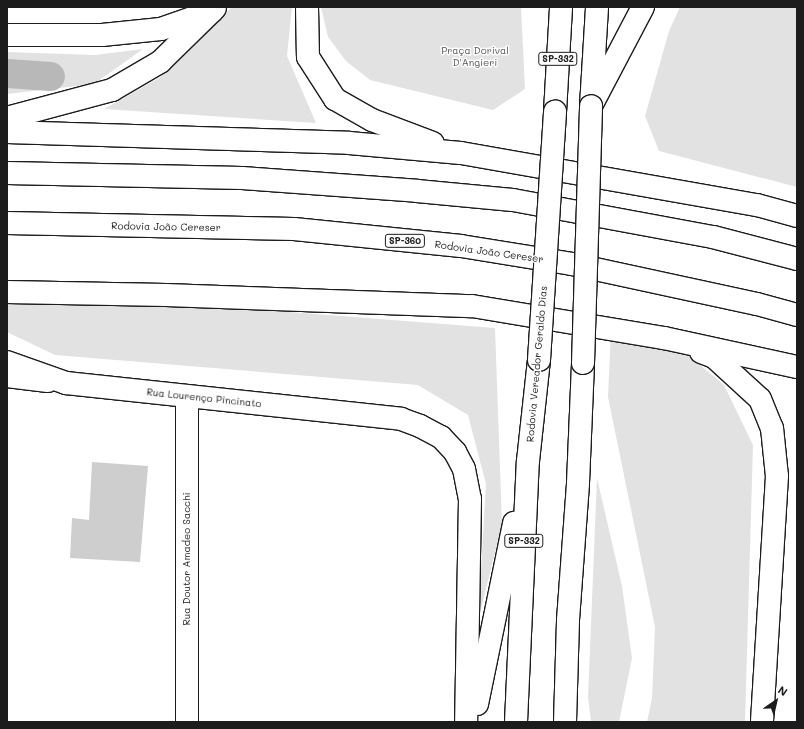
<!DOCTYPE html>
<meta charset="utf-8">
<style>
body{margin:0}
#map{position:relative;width:804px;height:729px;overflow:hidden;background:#fff;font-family:Mali,sans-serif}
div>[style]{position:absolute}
.green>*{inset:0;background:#e2e2e2}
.canal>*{height:29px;margin:-14.5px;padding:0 14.5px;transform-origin:14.5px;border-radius:14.5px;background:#b8b8b8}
.building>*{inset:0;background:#cecece}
.roads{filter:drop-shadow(1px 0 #1c1c1c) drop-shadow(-1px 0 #1c1c1c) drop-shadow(0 1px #1c1c1c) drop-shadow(0 -1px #1c1c1c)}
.minor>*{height:22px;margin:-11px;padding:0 11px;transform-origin:11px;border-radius:11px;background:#fff}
.major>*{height:22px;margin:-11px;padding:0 11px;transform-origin:11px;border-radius:11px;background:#fff}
.highway>*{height:22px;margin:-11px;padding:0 11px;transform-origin:11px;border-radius:11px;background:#fff}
.bridges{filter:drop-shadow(1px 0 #1c1c1c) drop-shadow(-1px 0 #1c1c1c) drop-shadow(0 1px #1c1c1c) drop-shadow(0 -1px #1c1c1c)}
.major-bridge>*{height:22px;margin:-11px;padding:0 11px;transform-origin:11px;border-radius:11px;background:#fff}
span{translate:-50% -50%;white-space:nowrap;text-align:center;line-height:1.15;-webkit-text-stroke:3px #fff;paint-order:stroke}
.shield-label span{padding:1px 3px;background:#fff;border:1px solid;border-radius:3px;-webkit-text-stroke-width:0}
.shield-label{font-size:9px;color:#1c1c1c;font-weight:700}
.park-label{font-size:10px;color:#575757}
.street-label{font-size:10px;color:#1c1c1c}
.frame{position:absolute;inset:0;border:8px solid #1c1c1c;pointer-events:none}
.north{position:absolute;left:756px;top:681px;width:40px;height:40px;-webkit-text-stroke:3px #fff;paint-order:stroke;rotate:34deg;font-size:11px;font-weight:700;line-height:16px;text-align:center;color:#1c1c1c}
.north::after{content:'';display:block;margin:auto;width:14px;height:18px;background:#1c1c1c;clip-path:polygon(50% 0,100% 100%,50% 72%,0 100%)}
</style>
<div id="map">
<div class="green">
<div style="clip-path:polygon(232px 7px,292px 7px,287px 56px,316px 123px,104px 109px,159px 78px)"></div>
<div style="clip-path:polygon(321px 7px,521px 7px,525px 89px,493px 110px,370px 80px,346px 61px,328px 37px)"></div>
<div style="clip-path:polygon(680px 7px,797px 7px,797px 187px,659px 151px,645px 116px,669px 31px)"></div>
<div style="clip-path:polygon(143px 49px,94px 84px,7px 94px,7px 52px,95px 55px)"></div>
<div style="clip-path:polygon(7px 294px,96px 297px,495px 328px,502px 524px,478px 621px,486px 484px,468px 415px,418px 385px,55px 355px,7px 332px)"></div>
<div style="clip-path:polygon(611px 329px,676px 345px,724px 385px,753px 445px,745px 722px,647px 722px,652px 698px,655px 627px,608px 397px)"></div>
<div style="clip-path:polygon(597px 478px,622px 586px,632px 658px,619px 722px,591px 722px,588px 697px)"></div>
</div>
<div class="canal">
<div style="left:7px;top:73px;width:43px;rotate:4deg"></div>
</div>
<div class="building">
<div style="clip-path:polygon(92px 462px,148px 466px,140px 562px,70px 558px,72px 518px,89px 520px)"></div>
</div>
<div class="roads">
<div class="minor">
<div style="left:7px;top:35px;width:95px"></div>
<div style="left:102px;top:35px;width:59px;rotate:-5.8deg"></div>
<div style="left:161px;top:29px;width:54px;rotate:-19.4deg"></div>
<div style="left:212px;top:11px;width:4px;rotate:-45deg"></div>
<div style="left:7px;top:376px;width:41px;rotate:7deg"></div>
<div style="left:187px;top:396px;width:326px;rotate:90deg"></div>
</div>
<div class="major">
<div style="left:591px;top:106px;width:99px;rotate:-86.5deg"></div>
<div style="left:555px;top:112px;width:105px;rotate:-86.7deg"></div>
<div style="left:7px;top:292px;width:159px;rotate:1.1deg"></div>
<div style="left:166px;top:295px;width:306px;rotate:2.1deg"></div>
<div style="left:472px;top:306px;width:195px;rotate:9.5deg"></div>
<div style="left:664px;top:338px;width:136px;rotate:12.3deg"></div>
<div style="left:701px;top:352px;width:14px;rotate:21deg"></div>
<div style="left:714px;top:357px;width:62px;rotate:42.4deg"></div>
<div style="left:760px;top:399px;width:31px;rotate:68deg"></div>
<div style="left:772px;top:428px;width:48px;rotate:84.1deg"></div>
<div style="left:777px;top:476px;width:246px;rotate:93.5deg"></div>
<div style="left:7px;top:362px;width:63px;rotate:19.6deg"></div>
<div style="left:66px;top:383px;width:337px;rotate:6.1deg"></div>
<div style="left:401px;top:419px;width:20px;rotate:20deg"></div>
<div style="left:420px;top:426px;width:24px;rotate:28deg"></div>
<div style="left:441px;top:437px;width:21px;rotate:47deg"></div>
<div style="left:455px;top:452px;width:19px;rotate:62deg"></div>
<div style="left:464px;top:469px;width:31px;rotate:79deg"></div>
<div style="left:470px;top:499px;width:223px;rotate:91deg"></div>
<div style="left:477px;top:704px;width:185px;rotate:-78.4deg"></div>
<div style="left:516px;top:722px;width:261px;rotate:-87.4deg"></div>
<div style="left:528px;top:461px;width:102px;rotate:-83.8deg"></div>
<div style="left:565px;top:722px;width:102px;rotate:-88.3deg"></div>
<div style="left:568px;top:620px;width:137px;rotate:-85.8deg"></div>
<div style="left:578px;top:483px;width:120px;rotate:-87.6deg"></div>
</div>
<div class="highway">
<div style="left:307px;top:7px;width:50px;rotate:88.9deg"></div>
<div style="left:308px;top:57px;width:50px;rotate:57.3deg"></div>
<div style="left:335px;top:99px;width:43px;rotate:29.6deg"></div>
<div style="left:372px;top:120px;width:65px;rotate:20.7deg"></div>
<div style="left:591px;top:106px;width:112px;rotate:-62.3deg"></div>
<div style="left:7px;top:118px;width:109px;rotate:-14.9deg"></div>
<div style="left:112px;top:90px;width:56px;rotate:-30.3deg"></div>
<div style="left:160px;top:62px;width:73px;rotate:-44.4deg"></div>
<div style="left:7px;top:132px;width:342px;rotate:1.8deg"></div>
<div style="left:349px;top:143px;width:112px;rotate:5.1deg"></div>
<div style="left:461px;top:153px;width:301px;rotate:10deg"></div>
<div style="left:757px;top:205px;width:41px;rotate:15.4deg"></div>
<div style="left:7px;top:173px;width:235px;rotate:1.2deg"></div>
<div style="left:242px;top:178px;width:175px;rotate:4.2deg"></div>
<div style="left:417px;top:191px;width:96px;rotate:5.4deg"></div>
<div style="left:513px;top:200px;width:203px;rotate:10.5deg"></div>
<div style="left:713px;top:237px;width:87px;rotate:14.7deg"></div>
<div style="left:7px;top:223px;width:287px;rotate:1.2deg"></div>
<div style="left:294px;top:229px;width:168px;rotate:5.8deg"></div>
<div style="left:461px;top:246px;width:112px;rotate:9.2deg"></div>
<div style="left:572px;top:264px;width:189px;rotate:12.2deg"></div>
<div style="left:757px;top:304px;width:41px;rotate:15.4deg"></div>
</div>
</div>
<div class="bridges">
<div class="major-bridge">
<div style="left:539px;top:360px;width:249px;rotate:-86.3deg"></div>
<div style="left:583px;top:363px;width:257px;rotate:-88.2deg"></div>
</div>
</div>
<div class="shield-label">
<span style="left:558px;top:59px">SP-332</span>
<span style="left:405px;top:241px">SP-360</span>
<span style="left:524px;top:541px">SP-332</span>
</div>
<div class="park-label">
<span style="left:475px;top:56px">Praça Dorival<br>D'Angieri</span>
</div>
<div class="street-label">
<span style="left:166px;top:227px;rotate:1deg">Rodovia João Cereser</span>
<span style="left:489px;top:252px;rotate:8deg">Rodovia João Cereser</span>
<span style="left:537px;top:364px;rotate:-85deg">Rodovia Vereador Geraldo Dias</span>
<span style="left:204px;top:398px;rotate:6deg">Rua Lourenço Pincinato</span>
<span style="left:187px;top:559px;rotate:-90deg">Rua Doutor Amadeo Sacchi</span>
</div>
<div class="frame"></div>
<div class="north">N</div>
</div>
